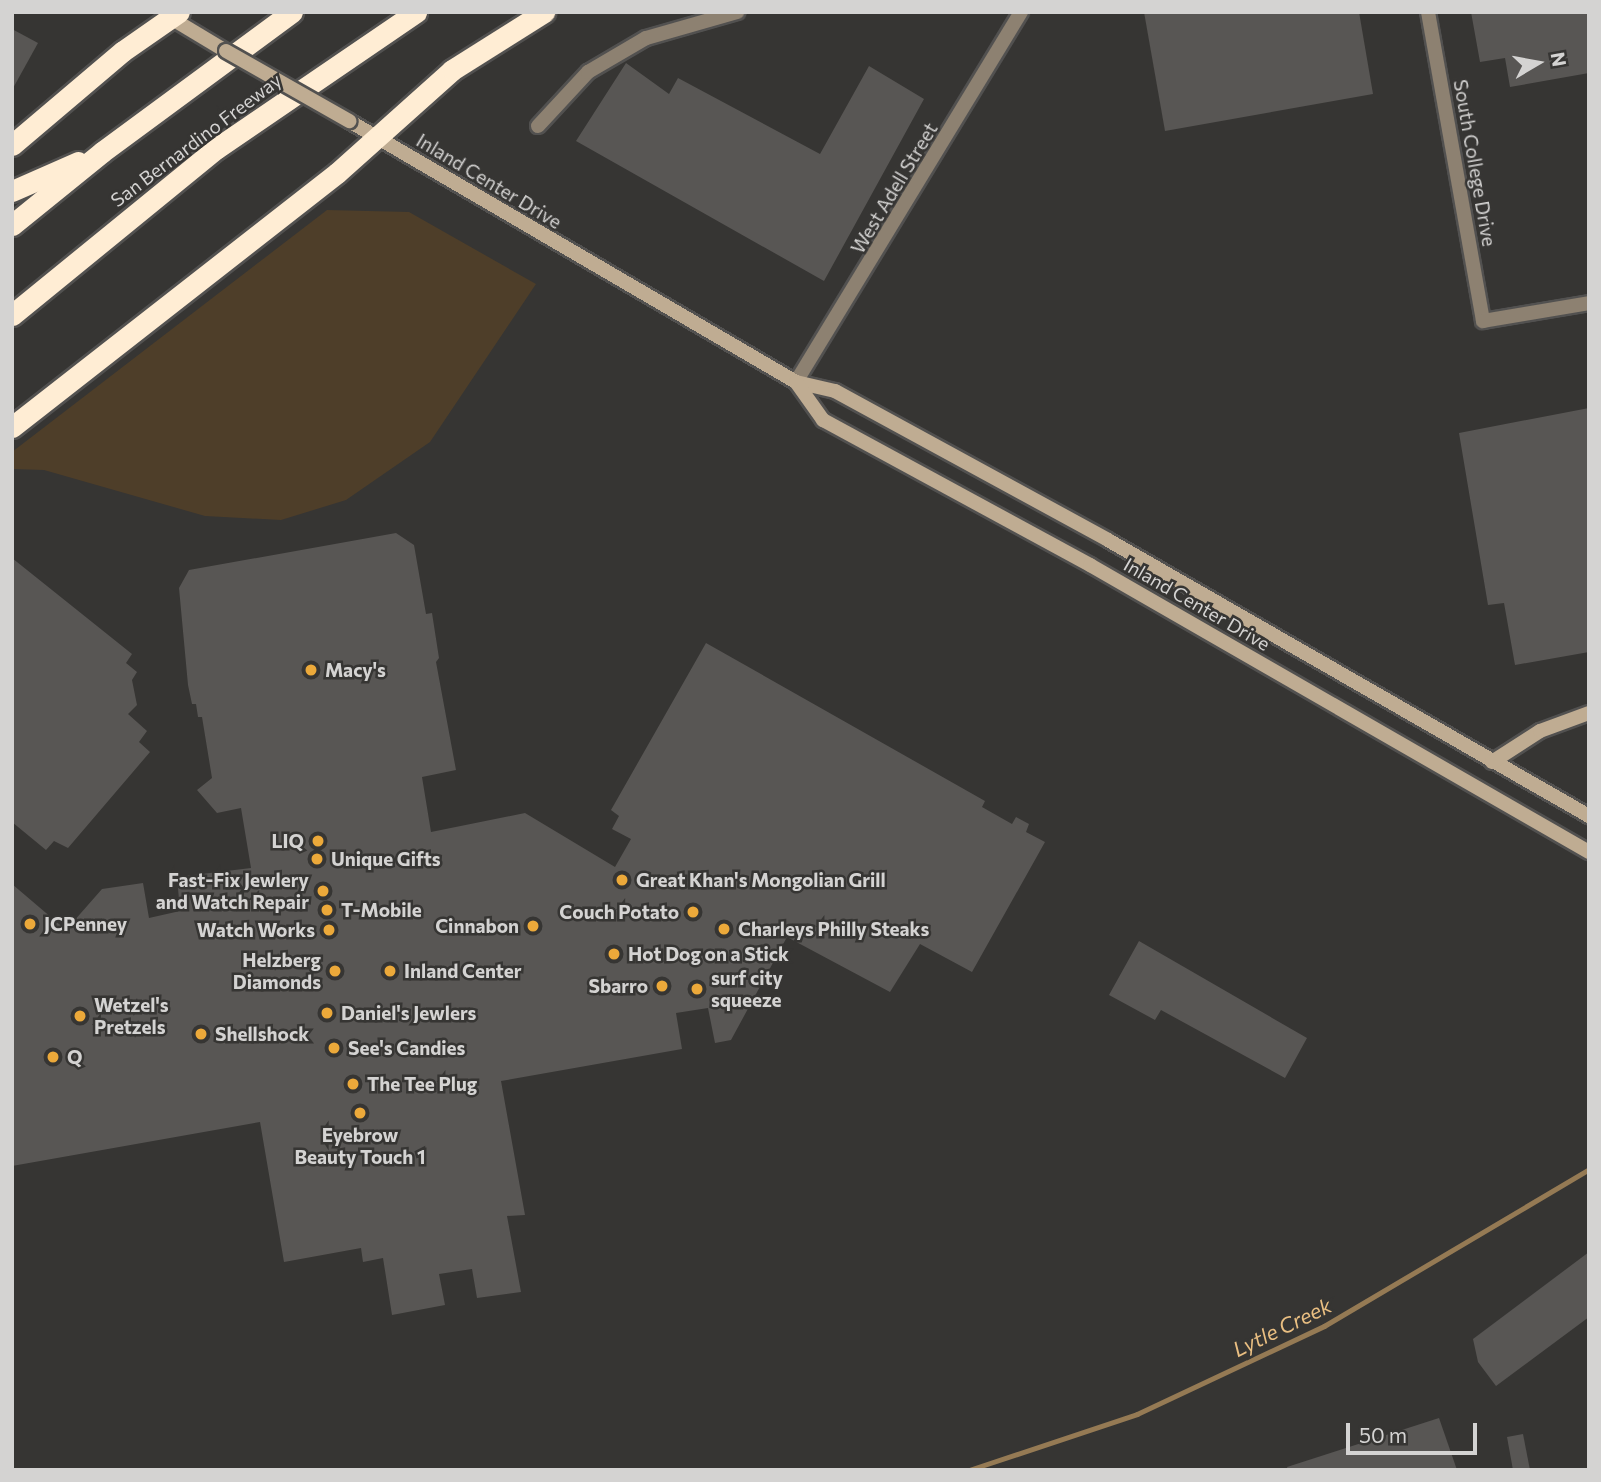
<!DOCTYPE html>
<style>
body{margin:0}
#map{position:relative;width:1601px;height:1482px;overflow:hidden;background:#363533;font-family:Commissioner,sans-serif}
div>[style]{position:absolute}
.green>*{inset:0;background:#4e3e29}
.stream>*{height:5px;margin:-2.5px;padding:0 2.5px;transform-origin:2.5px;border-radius:2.5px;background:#957a54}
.building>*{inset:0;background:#585654}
.roads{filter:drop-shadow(2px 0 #525150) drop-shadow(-2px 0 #525150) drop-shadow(0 2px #525150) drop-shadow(0 -2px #525150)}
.street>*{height:14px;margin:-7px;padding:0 7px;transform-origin:7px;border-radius:7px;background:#8d8171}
.secondary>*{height:14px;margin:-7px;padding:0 7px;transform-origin:7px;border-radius:7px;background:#bfac92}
.highway>*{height:21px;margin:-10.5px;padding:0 10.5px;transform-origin:10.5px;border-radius:10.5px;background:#ffedd4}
.bridges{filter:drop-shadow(2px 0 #525150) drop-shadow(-2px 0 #525150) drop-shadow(0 2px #525150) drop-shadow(0 -2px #525150)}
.secondary-bridge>*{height:14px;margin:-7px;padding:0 7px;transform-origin:7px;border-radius:7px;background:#bfac92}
.dots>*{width:19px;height:19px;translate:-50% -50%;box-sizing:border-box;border:4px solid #363533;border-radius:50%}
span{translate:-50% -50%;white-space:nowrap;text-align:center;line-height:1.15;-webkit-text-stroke:5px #363533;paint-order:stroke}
.street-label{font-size:19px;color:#d4d3d2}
.poi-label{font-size:19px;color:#d4d3d2;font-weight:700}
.left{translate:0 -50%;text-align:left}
.right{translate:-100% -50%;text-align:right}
.water-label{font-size:21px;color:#eabf82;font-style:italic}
.frame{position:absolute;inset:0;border:14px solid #d4d3d2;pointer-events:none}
.north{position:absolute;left:1503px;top:28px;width:70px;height:70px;-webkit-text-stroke:5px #363533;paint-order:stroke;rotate:80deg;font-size:19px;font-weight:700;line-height:28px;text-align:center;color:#d4d3d2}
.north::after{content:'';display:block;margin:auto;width:24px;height:32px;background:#d4d3d2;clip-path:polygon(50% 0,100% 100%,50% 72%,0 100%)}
.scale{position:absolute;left:1346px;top:1423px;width:131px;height:32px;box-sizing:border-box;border:4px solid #d4d3d2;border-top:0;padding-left:9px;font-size:21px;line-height:24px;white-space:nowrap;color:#d4d3d2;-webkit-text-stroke:5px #363533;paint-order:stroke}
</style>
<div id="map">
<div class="green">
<div style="clip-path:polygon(327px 210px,409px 212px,536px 284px,430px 442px,346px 500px,281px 520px,205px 516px,44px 470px,12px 469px,12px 452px)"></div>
</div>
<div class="stream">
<div style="left:969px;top:1470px;width:177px;rotate:-18.4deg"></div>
<div style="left:1137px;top:1414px;width:207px;rotate:-25.2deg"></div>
<div style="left:1324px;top:1326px;width:308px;rotate:-30.6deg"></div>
</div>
<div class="building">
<div style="clip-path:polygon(1144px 12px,1359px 12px,1373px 94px,1165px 131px)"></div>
<div style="clip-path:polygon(1471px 12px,1589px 12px,1589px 73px,1510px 87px,1505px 58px,1480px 62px)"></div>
<div style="clip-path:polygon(12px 29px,38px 43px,12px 90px)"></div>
<div style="clip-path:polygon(626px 63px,669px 94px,678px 78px,820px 154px,869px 66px,924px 99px,824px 281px,576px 141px)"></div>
<div style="clip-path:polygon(1589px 408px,1589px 652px,1515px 665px,1504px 603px,1488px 605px,1459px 433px)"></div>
<div style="clip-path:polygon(396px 533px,414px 545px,426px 614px,432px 613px,439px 658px,436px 662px,456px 770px,422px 777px,431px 832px,525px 813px,615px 867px,631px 839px,612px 829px,619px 816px,611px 810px,706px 643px,985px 801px,982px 807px,1012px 824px,1016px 817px,1029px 824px,1026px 832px,1045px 842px,972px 972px,920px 944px,890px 992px,787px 937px,731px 1040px,715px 1043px,708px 1008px,676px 1013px,682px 1049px,501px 1081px,525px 1215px,507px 1216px,521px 1292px,477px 1298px,472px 1269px,439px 1274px,445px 1305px,392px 1315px,383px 1258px,363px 1262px,361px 1248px,284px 1262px,260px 1122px,12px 1166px,12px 884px,66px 930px,102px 889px,143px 883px,149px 918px,180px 911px,177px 877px,251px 868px,241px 808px,217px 813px,197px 790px,212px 778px,202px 717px,198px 717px,196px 704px,192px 704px,188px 685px,179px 588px,189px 570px)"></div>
<div style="clip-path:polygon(12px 558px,132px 654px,126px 663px,137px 672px,132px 680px,137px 705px,128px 714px,147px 731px,139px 742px,150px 752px,68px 848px,54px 841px,46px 850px,12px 822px)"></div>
<div style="clip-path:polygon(1139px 941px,1307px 1038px,1285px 1078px,1161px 1010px,1155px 1020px,1109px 995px)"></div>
<div style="clip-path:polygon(1589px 1252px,1589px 1317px,1496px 1386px,1478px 1362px,1473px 1339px)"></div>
<div style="clip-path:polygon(1439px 1418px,1457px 1470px,1288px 1470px,1287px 1467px)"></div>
<div style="clip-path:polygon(1523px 1434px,1530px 1470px,1513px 1470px,1507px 1437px)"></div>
</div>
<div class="roads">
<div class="street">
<div style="left:1428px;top:12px;width:314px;rotate:79.9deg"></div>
<div style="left:1483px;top:321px;width:108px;rotate:-9.6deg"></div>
<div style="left:538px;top:126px;width:74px;rotate:-47.2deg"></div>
<div style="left:588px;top:72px;width:67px;rotate:-30.4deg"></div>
<div style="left:646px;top:38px;width:95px;rotate:-15.9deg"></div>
<div style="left:796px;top:382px;width:433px;rotate:-58.7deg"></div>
</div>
<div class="secondary">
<div style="left:166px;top:15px;width:70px;rotate:31deg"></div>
<div style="left:349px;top:121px;width:518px;rotate:30.28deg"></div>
<div style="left:796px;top:382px;width:40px;rotate:13deg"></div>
<div style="left:835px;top:391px;width:311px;rotate:28.6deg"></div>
<div style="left:1108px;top:540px;width:555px;rotate:29.85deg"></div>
<div style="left:796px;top:382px;width:47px;rotate:54.6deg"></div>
<div style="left:823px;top:420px;width:304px;rotate:28.5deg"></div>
<div style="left:1090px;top:565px;width:576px;rotate:29.91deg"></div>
<div style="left:1492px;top:762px;width:57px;rotate:-32.9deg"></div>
<div style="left:1540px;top:731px;width:52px;rotate:-20.2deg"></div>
</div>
<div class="highway">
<div style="left:12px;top:145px;width:145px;rotate:-40.3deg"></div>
<div style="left:123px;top:51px;width:68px;rotate:-34.9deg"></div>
<div style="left:12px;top:191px;width:72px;rotate:-23.7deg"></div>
<div style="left:12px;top:225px;width:116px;rotate:-39deg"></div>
<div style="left:102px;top:152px;width:236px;rotate:-36.4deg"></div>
<div style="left:12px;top:315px;width:264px;rotate:-39.2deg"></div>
<div style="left:217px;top:148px;width:241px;rotate:-34.3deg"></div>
<div style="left:12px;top:427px;width:412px;rotate:-38deg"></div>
<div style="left:337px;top:173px;width:154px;rotate:-41.8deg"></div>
<div style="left:452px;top:70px;width:109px;rotate:-32.2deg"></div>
</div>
</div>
<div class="bridges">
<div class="secondary-bridge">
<div style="left:226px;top:51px;width:142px;rotate:29.6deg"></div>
</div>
</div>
<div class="dots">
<div style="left:311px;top:670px;background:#eca93a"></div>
<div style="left:318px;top:841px;background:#eca93a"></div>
<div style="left:317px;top:859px;background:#eca93a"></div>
<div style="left:622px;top:880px;background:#eca93a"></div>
<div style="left:323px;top:891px;background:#eca93a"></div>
<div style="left:327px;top:910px;background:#eca93a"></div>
<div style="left:693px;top:912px;background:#eca93a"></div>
<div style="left:30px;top:924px;background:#eca93a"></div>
<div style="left:533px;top:926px;background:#eca93a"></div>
<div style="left:724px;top:929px;background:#eca93a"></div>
<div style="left:329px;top:930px;background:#eca93a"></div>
<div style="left:614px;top:954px;background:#eca93a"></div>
<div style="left:335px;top:971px;background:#eca93a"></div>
<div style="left:390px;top:971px;background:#eca93a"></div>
<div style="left:662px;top:986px;background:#eca93a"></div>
<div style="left:697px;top:989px;background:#eca93a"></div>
<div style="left:327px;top:1013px;background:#eca93a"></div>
<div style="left:80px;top:1016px;background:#eca93a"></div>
<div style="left:201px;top:1034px;background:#eca93a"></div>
<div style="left:334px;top:1048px;background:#eca93a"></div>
<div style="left:53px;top:1057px;background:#eca93a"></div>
<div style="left:353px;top:1084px;background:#eca93a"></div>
<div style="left:360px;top:1113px;background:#eca93a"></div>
</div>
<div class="street-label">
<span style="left:196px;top:140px;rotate:-37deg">San Bernardino Freeway</span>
<span style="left:1475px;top:163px;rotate:80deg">South College Drive</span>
<span style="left:489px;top:181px;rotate:31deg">Inland Center Drive</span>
<span style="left:894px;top:188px;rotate:-59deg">West Adell Street</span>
<span style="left:1197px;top:604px;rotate:30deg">Inland Center Drive</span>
</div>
<div class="poi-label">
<span class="left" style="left:325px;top:670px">Macy's</span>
<span class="right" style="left:304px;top:841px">LIQ</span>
<span class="left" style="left:331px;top:859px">Unique Gifts</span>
<span class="right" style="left:309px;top:891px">Fast-Fix Jewlery<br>and Watch Repair</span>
<span class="left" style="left:636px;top:880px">Great Khan's Mongolian Grill</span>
<span class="left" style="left:341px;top:910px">T-Mobile</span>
<span class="right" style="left:679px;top:912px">Couch Potato</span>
<span class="left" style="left:44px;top:924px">JCPenney</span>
<span class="right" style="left:519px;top:926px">Cinnabon</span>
<span class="left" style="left:738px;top:929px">Charleys Philly Steaks</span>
<span class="right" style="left:315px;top:930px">Watch Works</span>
<span class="left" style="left:628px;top:954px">Hot Dog on a Stick</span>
<span class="right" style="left:321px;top:971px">Helzberg<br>Diamonds</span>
<span class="left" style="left:404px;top:971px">Inland Center</span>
<span class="left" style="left:711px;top:989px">surf city<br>squeeze</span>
<span class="right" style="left:648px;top:986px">Sbarro</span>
<span class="left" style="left:94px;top:1016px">Wetzel's<br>Pretzels</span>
<span class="left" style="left:341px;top:1013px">Daniel's Jewlers</span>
<span class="left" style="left:215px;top:1034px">Shellshock</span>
<span class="left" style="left:348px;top:1048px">See's Candies</span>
<span class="left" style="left:67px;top:1057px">Q</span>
<span class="left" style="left:367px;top:1084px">The Tee Plug</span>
<span style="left:360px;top:1146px">Eyebrow<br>Beauty Touch 1</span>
</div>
<div class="water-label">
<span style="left:1282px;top:1327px;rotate:-26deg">Lytle Creek</span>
</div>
<div class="frame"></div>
<div class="north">N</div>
<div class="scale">50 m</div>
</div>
